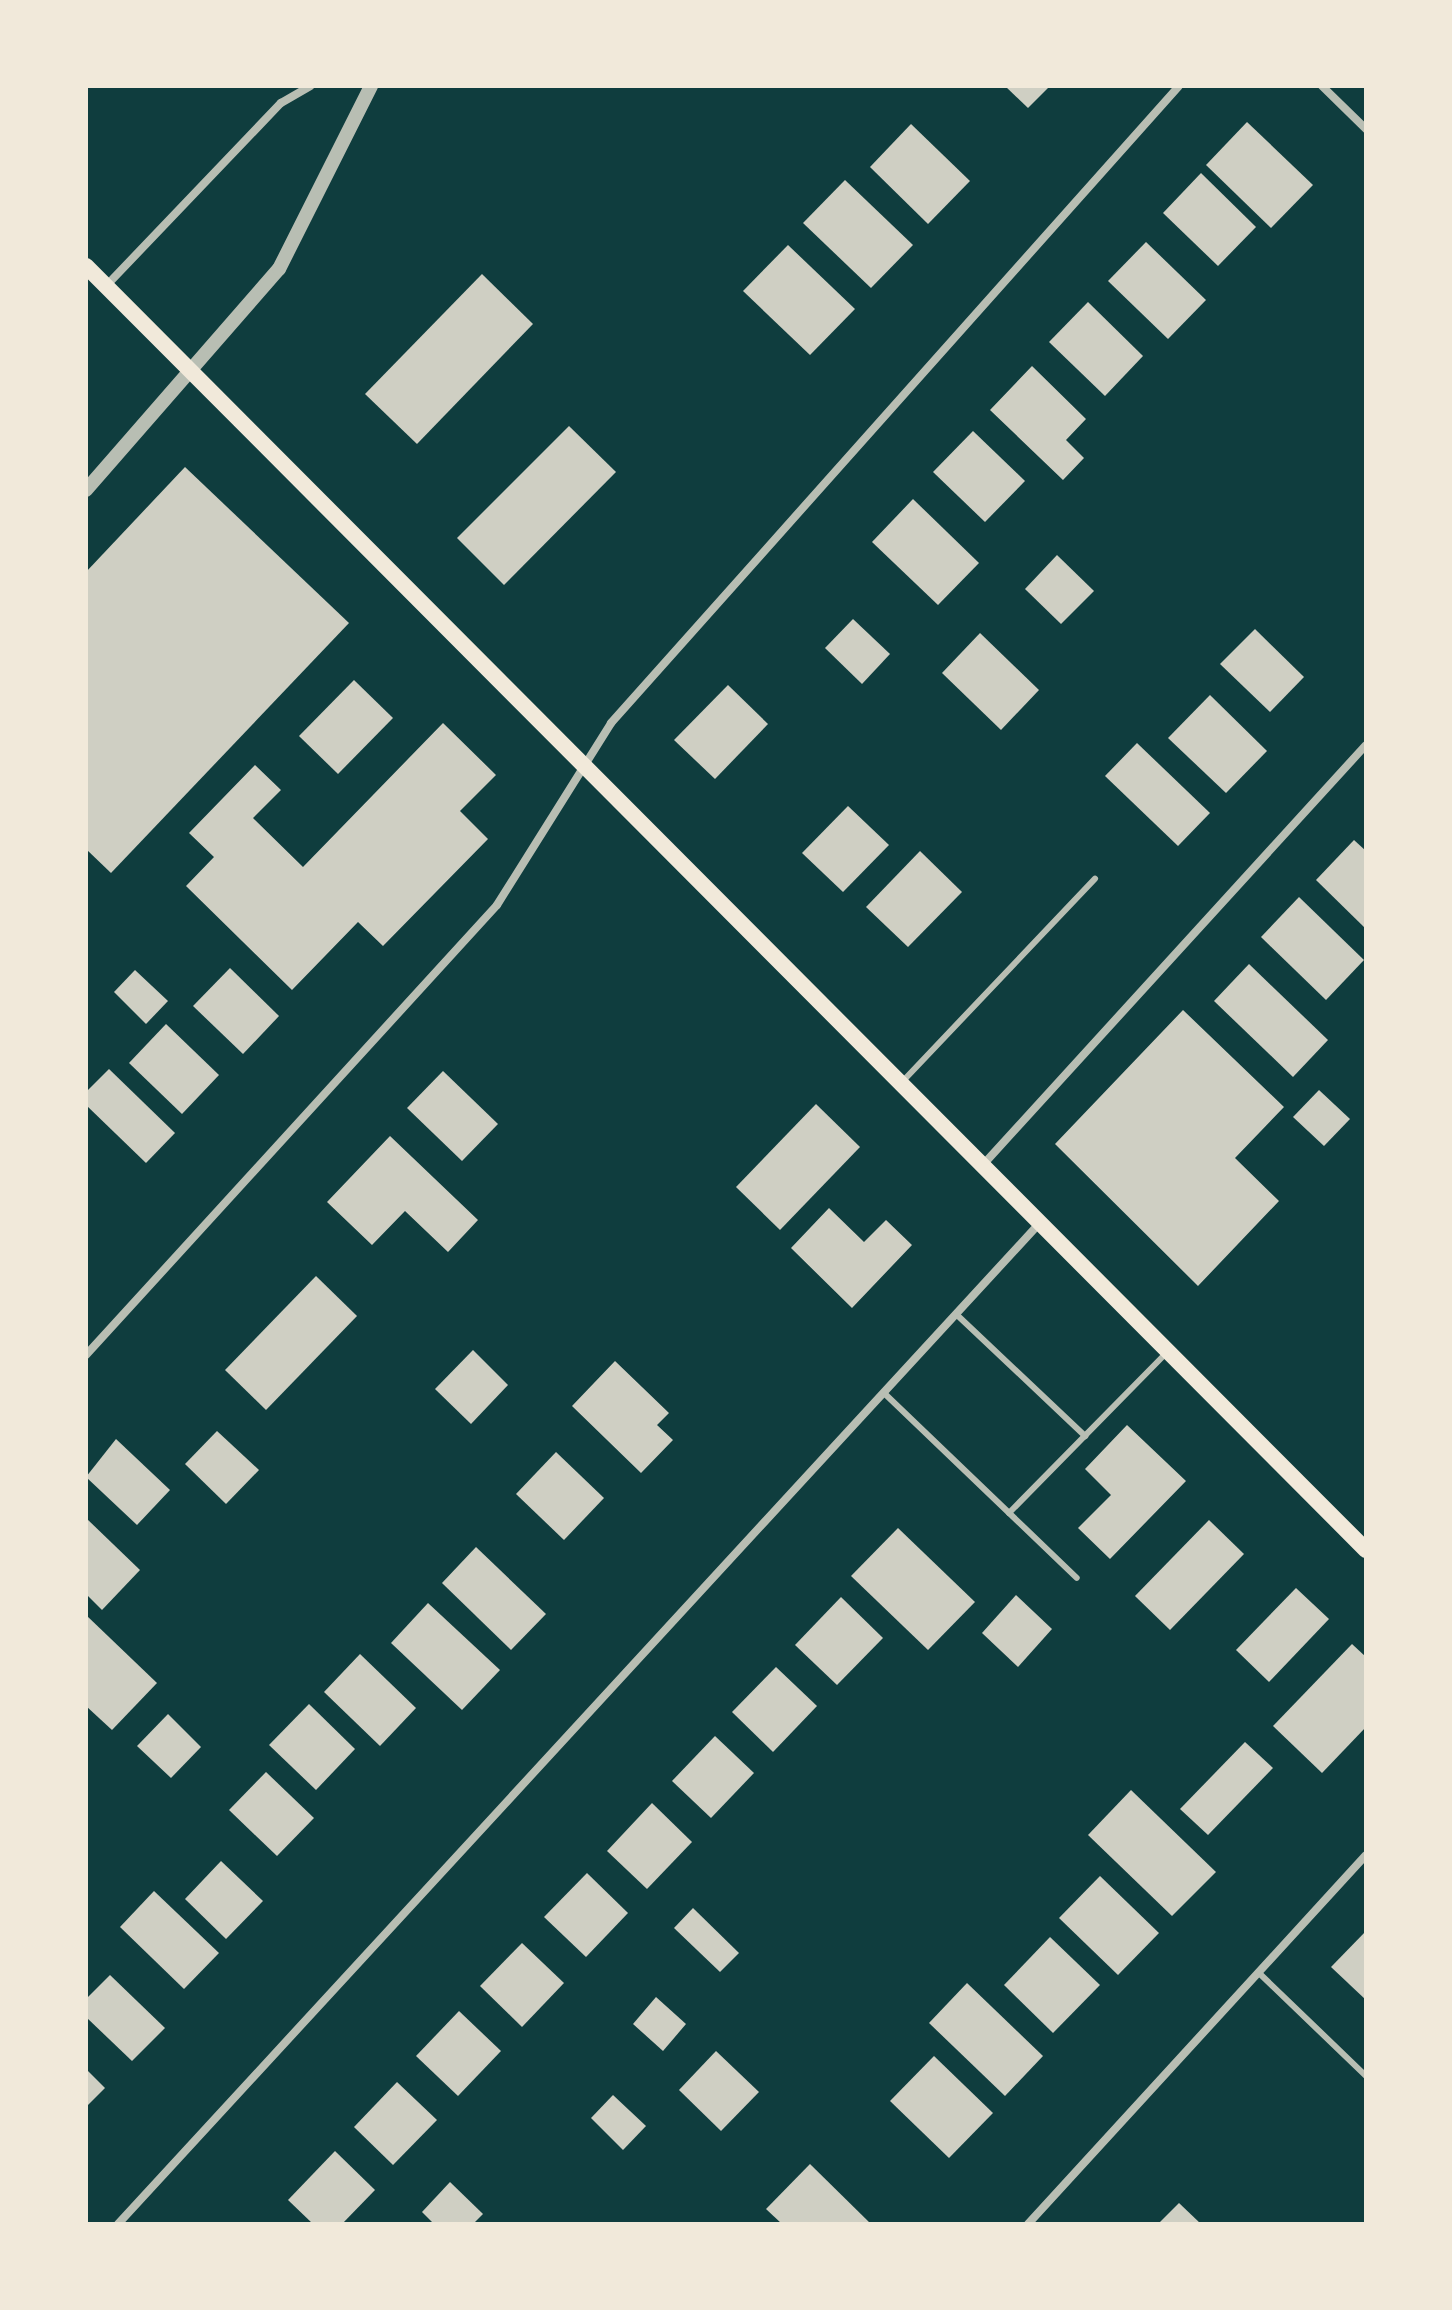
<!DOCTYPE html>
<style>
body{margin:0}
#map{position:relative;width:1452px;height:2310px;overflow:hidden;background:#0f3d3e;font-family:"Source Sans 3",sans-serif}
div>[style]{position:absolute}
.building>*{inset:0;background:#cfcfc3}
.service>*{height:6px;margin:-3px;padding:0 3px;transform-origin:3px;border-radius:3px;background:#b8beb3}
.minor>*{height:8px;margin:-4px;padding:0 4px;transform-origin:4px;border-radius:4px;background:#b8beb3}
.tertiary>*{height:14px;margin:-7px;padding:0 7px;transform-origin:7px;border-radius:7px;background:#b8beb3}
.secondary>*{height:16px;margin:-8px;padding:0 8px;transform-origin:8px;border-radius:8px;background:#f1e9da}
span{translate:-50% -50%;white-space:nowrap;text-align:center;line-height:1.15;-webkit-text-stroke:7px #f1e9da;paint-order:stroke}
.frame{position:absolute;inset:0;border:88px solid #f1e9da;pointer-events:none}
</style>
<div id="map">
<div class="building">
<div style="clip-path:polygon(1005px 86px,1050px 86px,1028px 108px)"></div>
<div style="clip-path:polygon(1247px 122px,1313px 185px,1271px 228px,1206px 165px)"></div>
<div style="clip-path:polygon(911px 124px,970px 181px,928px 224px,870px 167px)"></div>
<div style="clip-path:polygon(1201px 173px,1256px 227px,1218px 266px,1163px 213px)"></div>
<div style="clip-path:polygon(845px 180px,913px 245px,871px 288px,803px 223px)"></div>
<div style="clip-path:polygon(1146px 242px,1206px 300px,1168px 339px,1108px 281px)"></div>
<div style="clip-path:polygon(788px 245px,855px 309px,810px 355px,743px 291px)"></div>
<div style="clip-path:polygon(482px 274px,533px 324px,417px 444px,365px 394px)"></div>
<div style="clip-path:polygon(1088px 302px,1143px 356px,1105px 396px,1049px 342px)"></div>
<div style="clip-path:polygon(1032px 366px,1086px 419px,1066px 440px,1084px 458px,1063px 480px,990px 410px)"></div>
<div style="clip-path:polygon(569px 426px,616px 472px,504px 585px,457px 538px)"></div>
<div style="clip-path:polygon(973px 431px,1025px 481px,985px 522px,933px 472px)"></div>
<div style="clip-path:polygon(185px 467px,349px 623px,111px 873px,86px 849px,86px 572px)"></div>
<div style="clip-path:polygon(913px 499px,979px 563px,938px 605px,872px 542px)"></div>
<div style="clip-path:polygon(1057px 555px,1094px 591px,1061px 624px,1025px 589px)"></div>
<div style="clip-path:polygon(853px 619px,890px 654px,862px 684px,825px 648px)"></div>
<div style="clip-path:polygon(1255px 629px,1304px 677px,1270px 712px,1220px 664px)"></div>
<div style="clip-path:polygon(980px 633px,1039px 690px,1001px 730px,942px 673px)"></div>
<div style="clip-path:polygon(354px 680px,393px 718px,338px 774px,299px 736px)"></div>
<div style="clip-path:polygon(728px 685px,768px 724px,715px 779px,674px 740px)"></div>
<div style="clip-path:polygon(1210px 695px,1267px 751px,1226px 793px,1168px 738px)"></div>
<div style="clip-path:polygon(443px 723px,496px 775px,460px 811px,488px 839px,383px 946px,358px 922px,292px 990px,186px 886px,214px 857px,189px 833px,255px 765px,281px 790px,253px 818px,303px 867px)"></div>
<div style="clip-path:polygon(1137px 743px,1210px 813px,1178px 846px,1105px 776px)"></div>
<div style="clip-path:polygon(848px 806px,889px 845px,843px 892px,802px 853px)"></div>
<div style="clip-path:polygon(1354px 840px,1366px 851px,1366px 929px,1316px 880px)"></div>
<div style="clip-path:polygon(920px 851px,962px 892px,908px 947px,866px 907px)"></div>
<div style="clip-path:polygon(1299px 897px,1364px 960px,1326px 1000px,1261px 937px)"></div>
<div style="clip-path:polygon(1249px 964px,1328px 1040px,1293px 1077px,1214px 1001px)"></div>
<div style="clip-path:polygon(230px 968px,279px 1016px,243px 1054px,193px 1006px)"></div>
<div style="clip-path:polygon(135px 970px,168px 1001px,146px 1024px,114px 992px)"></div>
<div style="clip-path:polygon(1183px 1010px,1284px 1107px,1235px 1158px,1279px 1201px,1198px 1286px,1055px 1144px)"></div>
<div style="clip-path:polygon(166px 1024px,219px 1075px,182px 1114px,129px 1063px)"></div>
<div style="clip-path:polygon(109px 1069px,175px 1133px,146px 1163px,86px 1105px,86px 1092px)"></div>
<div style="clip-path:polygon(443px 1071px,498px 1124px,462px 1161px,407px 1108px)"></div>
<div style="clip-path:polygon(1319px 1090px,1350px 1119px,1324px 1146px,1293px 1117px)"></div>
<div style="clip-path:polygon(816px 1104px,860px 1147px,780px 1230px,736px 1187px)"></div>
<div style="clip-path:polygon(390px 1136px,478px 1220px,448px 1252px,405px 1211px,372px 1245px,327px 1202px)"></div>
<div style="clip-path:polygon(829px 1208px,864px 1242px,886px 1220px,912px 1245px,852px 1308px,791px 1248px)"></div>
<div style="clip-path:polygon(316px 1276px,357px 1316px,266px 1410px,225px 1370px)"></div>
<div style="clip-path:polygon(473px 1350px,508px 1385px,471px 1424px,435px 1389px)"></div>
<div style="clip-path:polygon(615px 1361px,669px 1413px,657px 1425px,673px 1440px,641px 1473px,572px 1406px)"></div>
<div style="clip-path:polygon(1127px 1425px,1186px 1481px,1110px 1559px,1078px 1528px,1111px 1495px,1085px 1469px)"></div>
<div style="clip-path:polygon(217px 1431px,259px 1470px,226px 1504px,185px 1464px)"></div>
<div style="clip-path:polygon(116px 1439px,170px 1490px,137px 1525px,86px 1477px)"></div>
<div style="clip-path:polygon(556px 1452px,604px 1498px,564px 1540px,516px 1494px)"></div>
<div style="clip-path:polygon(86px 1518px,140px 1570px,102px 1610px,86px 1594px)"></div>
<div style="clip-path:polygon(1209px 1520px,1244px 1554px,1170px 1630px,1135px 1596px)"></div>
<div style="clip-path:polygon(898px 1528px,975px 1602px,928px 1650px,851px 1576px)"></div>
<div style="clip-path:polygon(476px 1547px,546px 1614px,511px 1650px,442px 1583px)"></div>
<div style="clip-path:polygon(1296px 1588px,1329px 1619px,1269px 1682px,1236px 1650px)"></div>
<div style="clip-path:polygon(1016px 1595px,1052px 1629px,1018px 1667px,982px 1633px)"></div>
<div style="clip-path:polygon(841px 1597px,883px 1638px,837px 1685px,795px 1645px)"></div>
<div style="clip-path:polygon(428px 1603px,500px 1670px,462px 1710px,391px 1643px)"></div>
<div style="clip-path:polygon(86px 1615px,157px 1683px,112px 1730px,86px 1706px)"></div>
<div style="clip-path:polygon(1352px 1644px,1366px 1657px,1366px 1727px,1322px 1773px,1273px 1726px)"></div>
<div style="clip-path:polygon(360px 1654px,416px 1708px,380px 1746px,324px 1692px)"></div>
<div style="clip-path:polygon(776px 1667px,817px 1706px,773px 1752px,732px 1712px)"></div>
<div style="clip-path:polygon(309px 1704px,355px 1749px,316px 1790px,269px 1745px)"></div>
<div style="clip-path:polygon(168px 1714px,201px 1747px,171px 1778px,137px 1746px)"></div>
<div style="clip-path:polygon(715px 1736px,754px 1773px,711px 1818px,672px 1781px)"></div>
<div style="clip-path:polygon(1245px 1742px,1273px 1768px,1208px 1835px,1180px 1809px)"></div>
<div style="clip-path:polygon(266px 1772px,314px 1818px,277px 1856px,229px 1810px)"></div>
<div style="clip-path:polygon(1131px 1790px,1216px 1872px,1172px 1916px,1088px 1835px)"></div>
<div style="clip-path:polygon(652px 1803px,692px 1842px,647px 1889px,607px 1851px)"></div>
<div style="clip-path:polygon(221px 1861px,263px 1901px,226px 1939px,185px 1899px)"></div>
<div style="clip-path:polygon(587px 1873px,628px 1913px,586px 1957px,544px 1917px)"></div>
<div style="clip-path:polygon(1100px 1876px,1159px 1933px,1118px 1975px,1059px 1918px)"></div>
<div style="clip-path:polygon(154px 1891px,219px 1953px,184px 1989px,120px 1927px)"></div>
<div style="clip-path:polygon(693px 1908px,739px 1953px,720px 1972px,674px 1928px)"></div>
<div style="clip-path:polygon(1366px 1931px,1366px 2000px,1331px 1967px)"></div>
<div style="clip-path:polygon(1050px 1937px,1100px 1985px,1053px 2033px,1004px 1985px)"></div>
<div style="clip-path:polygon(522px 1943px,564px 1983px,522px 2027px,480px 1986px)"></div>
<div style="clip-path:polygon(110px 1975px,165px 2028px,132px 2061px,86px 2017px,86px 1999px)"></div>
<div style="clip-path:polygon(967px 1983px,1043px 2056px,1005px 2096px,929px 2023px)"></div>
<div style="clip-path:polygon(656px 1997px,686px 2024px,663px 2051px,633px 2024px)"></div>
<div style="clip-path:polygon(459px 2011px,501px 2051px,458px 2096px,416px 2056px)"></div>
<div style="clip-path:polygon(716px 2051px,759px 2092px,721px 2131px,679px 2090px)"></div>
<div style="clip-path:polygon(934px 2056px,993px 2113px,949px 2158px,890px 2101px)"></div>
<div style="clip-path:polygon(86px 2069px,105px 2088px,86px 2107px)"></div>
<div style="clip-path:polygon(397px 2082px,437px 2120px,393px 2165px,354px 2127px)"></div>
<div style="clip-path:polygon(613px 2095px,646px 2126px,623px 2150px,591px 2118px)"></div>
<div style="clip-path:polygon(335px 2151px,375px 2190px,342px 2224px,313px 2224px,288px 2200px)"></div>
<div style="clip-path:polygon(810px 2164px,871px 2224px,782px 2224px,766px 2209px)"></div>
<div style="clip-path:polygon(450px 2182px,483px 2214px,473px 2224px,434px 2224px,422px 2212px)"></div>
<div style="clip-path:polygon(1179px 2203px,1201px 2224px,1158px 2224px)"></div>
</div>
<div class="service">
<div style="left:903px;top:1081px;width:279px;rotate:-46.5deg"></div>
<div style="left:956px;top:1314px;width:178px;rotate:43.4deg"></div>
<div style="left:884px;top:1393px;width:267px;rotate:43.8deg"></div>
<div style="left:1009px;top:1513px;width:224px;rotate:-45.5deg"></div>
<div style="left:1259px;top:1973px;width:149px;rotate:43.9deg"></div>
</div>
<div class="minor">
<div style="left:1322px;top:86px;width:62px;rotate:44.3deg"></div>
<div style="left:106px;top:286px;width:253px;rotate:-46.3deg"></div>
<div style="left:281px;top:103px;width:34px;rotate:-30deg"></div>
<div style="left:981px;top:1167px;width:571px;rotate:-47.63deg"></div>
<div style="left:86px;top:1355px;width:609px;rotate:-47.59deg"></div>
<div style="left:497px;top:905px;width:215px;rotate:-57.9deg"></div>
<div style="left:611px;top:723px;width:853px;rotate:-48.28deg"></div>
<div style="left:118px;top:2224px;width:1358px;rotate:-47.36deg"></div>
<div style="left:1028px;top:2224px;width:500px;rotate:-47.51deg"></div>
</div>
<div class="tertiary">
<div style="left:86px;top:490px;width:293px;rotate:-48.9deg"></div>
<div style="left:279px;top:269px;width:205px;rotate:-63.3deg"></div>
</div>
<div class="secondary">
<div style="left:86px;top:266px;width:1813px;rotate:45.09deg"></div>
</div>
<div class="frame"></div>
</div>
